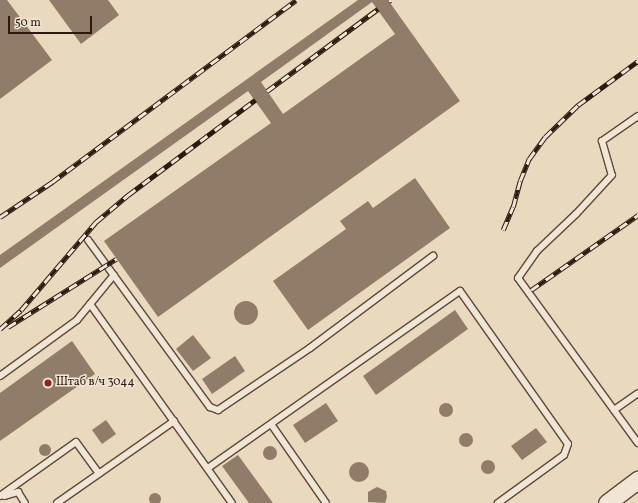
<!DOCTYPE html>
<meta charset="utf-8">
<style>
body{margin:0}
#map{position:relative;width:638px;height:503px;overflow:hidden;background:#e9d9be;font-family:Vollkorn,serif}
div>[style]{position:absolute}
.building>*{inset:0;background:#907c69}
.round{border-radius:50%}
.roads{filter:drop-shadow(1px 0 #5e4839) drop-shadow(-1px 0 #5e4839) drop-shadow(0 1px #5e4839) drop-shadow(0 -1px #5e4839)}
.lane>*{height:6px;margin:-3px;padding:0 3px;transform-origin:3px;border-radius:3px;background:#f1e6d5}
.secondary>*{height:17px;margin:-8.5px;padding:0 8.5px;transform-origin:8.5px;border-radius:8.5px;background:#f1e6d5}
.rail>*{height:4.5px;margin-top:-2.25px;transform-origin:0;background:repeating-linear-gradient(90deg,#f1e6d5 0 9px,#2f180d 0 18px);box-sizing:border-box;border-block:1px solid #2f180d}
.dots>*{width:11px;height:11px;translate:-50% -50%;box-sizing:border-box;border:2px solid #f1e6d5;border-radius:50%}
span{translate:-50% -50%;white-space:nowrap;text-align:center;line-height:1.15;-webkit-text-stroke:3px #f1e6d5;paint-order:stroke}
.poi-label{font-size:12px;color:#2f180d}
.left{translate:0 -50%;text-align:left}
.scale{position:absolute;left:8px;top:16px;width:84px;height:18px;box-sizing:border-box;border:2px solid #2f180d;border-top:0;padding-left:5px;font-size:12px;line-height:14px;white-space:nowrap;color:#2f180d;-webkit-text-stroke:3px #f1e6d5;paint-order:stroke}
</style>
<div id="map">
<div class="building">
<div style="clip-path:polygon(0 0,7px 0,52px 60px,0 99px)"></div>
<div style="clip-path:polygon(49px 0,108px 0,119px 15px,81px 44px)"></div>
<div style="clip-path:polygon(evenodd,358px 0,388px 0,460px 101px,158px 317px,104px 241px,271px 123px,248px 91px,0 268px,0 255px,358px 0,372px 2px,395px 34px,283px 114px,261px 82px,372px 2px)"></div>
<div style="clip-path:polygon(415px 178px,450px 228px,308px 330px,273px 281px,346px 229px,340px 221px,368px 201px,373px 208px)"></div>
<div class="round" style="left:234px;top:301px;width:24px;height:24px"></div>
<div style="clip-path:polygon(455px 310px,468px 329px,376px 395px,363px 376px)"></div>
<div style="clip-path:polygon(193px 335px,211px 358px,193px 371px,176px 349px)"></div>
<div style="clip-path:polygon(72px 341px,95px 374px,0 441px,0 393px)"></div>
<div style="clip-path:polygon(235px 356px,245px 371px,212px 394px,202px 379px)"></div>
<div style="clip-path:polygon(326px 403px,338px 421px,305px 443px,293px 425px)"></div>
<div class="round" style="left:439px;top:403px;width:14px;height:14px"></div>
<div style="clip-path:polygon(106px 420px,116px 434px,102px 444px,92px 430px)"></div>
<div style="clip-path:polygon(536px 428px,547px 442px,522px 460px,511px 446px)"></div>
<div class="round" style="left:459px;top:433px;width:14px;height:14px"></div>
<div class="round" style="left:39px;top:444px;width:12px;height:12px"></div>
<div class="round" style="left:263px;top:446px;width:14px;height:14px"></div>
<div style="clip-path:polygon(238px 455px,273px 503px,249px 503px,222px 466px)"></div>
<div class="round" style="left:481px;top:460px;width:14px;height:14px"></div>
<div class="round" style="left:349px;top:462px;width:20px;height:20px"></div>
<div style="clip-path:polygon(377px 487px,386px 491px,387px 497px,385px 503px,368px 502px,368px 492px)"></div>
<div class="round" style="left:149px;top:493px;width:12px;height:12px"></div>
</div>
<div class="roads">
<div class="lane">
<div style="left:638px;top:116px;width:44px;rotate:145.2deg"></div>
<div style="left:602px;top:141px;width:35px;rotate:74deg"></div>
<div style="left:612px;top:175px;width:53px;rotate:132.7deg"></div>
<div style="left:576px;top:214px;width:54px;rotate:136.5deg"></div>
<div style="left:537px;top:251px;width:33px;rotate:125deg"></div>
<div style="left:518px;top:278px;width:204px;rotate:54deg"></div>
<div style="left:88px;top:240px;width:207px;rotate:53.9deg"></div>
<div style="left:210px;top:407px;width:9px;rotate:21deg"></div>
<div style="left:218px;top:410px;width:111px;rotate:-34deg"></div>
<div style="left:310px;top:348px;width:154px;rotate:-36.8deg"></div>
<div style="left:90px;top:304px;width:244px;rotate:54.5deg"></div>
<div style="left:0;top:376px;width:95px;rotate:-36deg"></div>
<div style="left:77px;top:320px;width:58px;rotate:-50.6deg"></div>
<div style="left:614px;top:410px;width:29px;rotate:-35deg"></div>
<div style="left:271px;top:424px;width:96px;rotate:55.2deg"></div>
<div style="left:208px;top:468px;width:308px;rotate:-35.1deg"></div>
<div style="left:460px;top:291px;width:187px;rotate:54.8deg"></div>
<div style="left:568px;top:444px;width:12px;rotate:110deg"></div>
<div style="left:564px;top:455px;width:82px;rotate:144deg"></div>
<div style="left:0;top:496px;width:93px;rotate:-35.4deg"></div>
<div style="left:76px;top:442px;width:39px;rotate:54deg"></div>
<div style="left:4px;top:496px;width:15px;rotate:-16deg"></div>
<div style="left:18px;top:492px;width:13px;rotate:58deg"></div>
<div style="left:57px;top:503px;width:143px;rotate:-35deg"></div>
</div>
<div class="secondary">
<div style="left:607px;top:503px;width:39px;rotate:-37deg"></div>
</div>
</div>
<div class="rail">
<div style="left:389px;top:1px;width:2px;rotate:-27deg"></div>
<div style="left:267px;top:91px;width:138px;rotate:-36.5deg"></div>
<div style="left:0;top:217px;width:63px;rotate:-33.9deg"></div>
<div style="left:52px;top:182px;width:304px;rotate:-36.7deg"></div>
<div style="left:503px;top:230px;width:25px;rotate:-67deg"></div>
<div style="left:513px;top:207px;width:27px;rotate:-75deg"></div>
<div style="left:520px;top:181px;width:24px;rotate:-68deg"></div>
<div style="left:529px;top:159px;width:27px;rotate:-54deg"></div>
<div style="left:545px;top:137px;width:46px;rotate:-44.1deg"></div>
<div style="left:578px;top:105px;width:74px;rotate:-36.3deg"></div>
<div style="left:531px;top:290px;width:131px;rotate:-35deg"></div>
<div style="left:8px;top:327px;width:128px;rotate:-32.2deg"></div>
<div style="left:0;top:329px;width:28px;rotate:-42deg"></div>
<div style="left:21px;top:310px;width:116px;rotate:-49.6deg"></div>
<div style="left:96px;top:222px;width:42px;rotate:-40.2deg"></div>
<div style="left:128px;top:195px;width:159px;rotate:-36.8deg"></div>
</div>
<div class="dots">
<div style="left:48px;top:383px;background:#8f2418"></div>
</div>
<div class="poi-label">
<span class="left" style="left:56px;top:383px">Штаб в/ч 3044</span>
</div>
<div class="scale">50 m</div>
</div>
